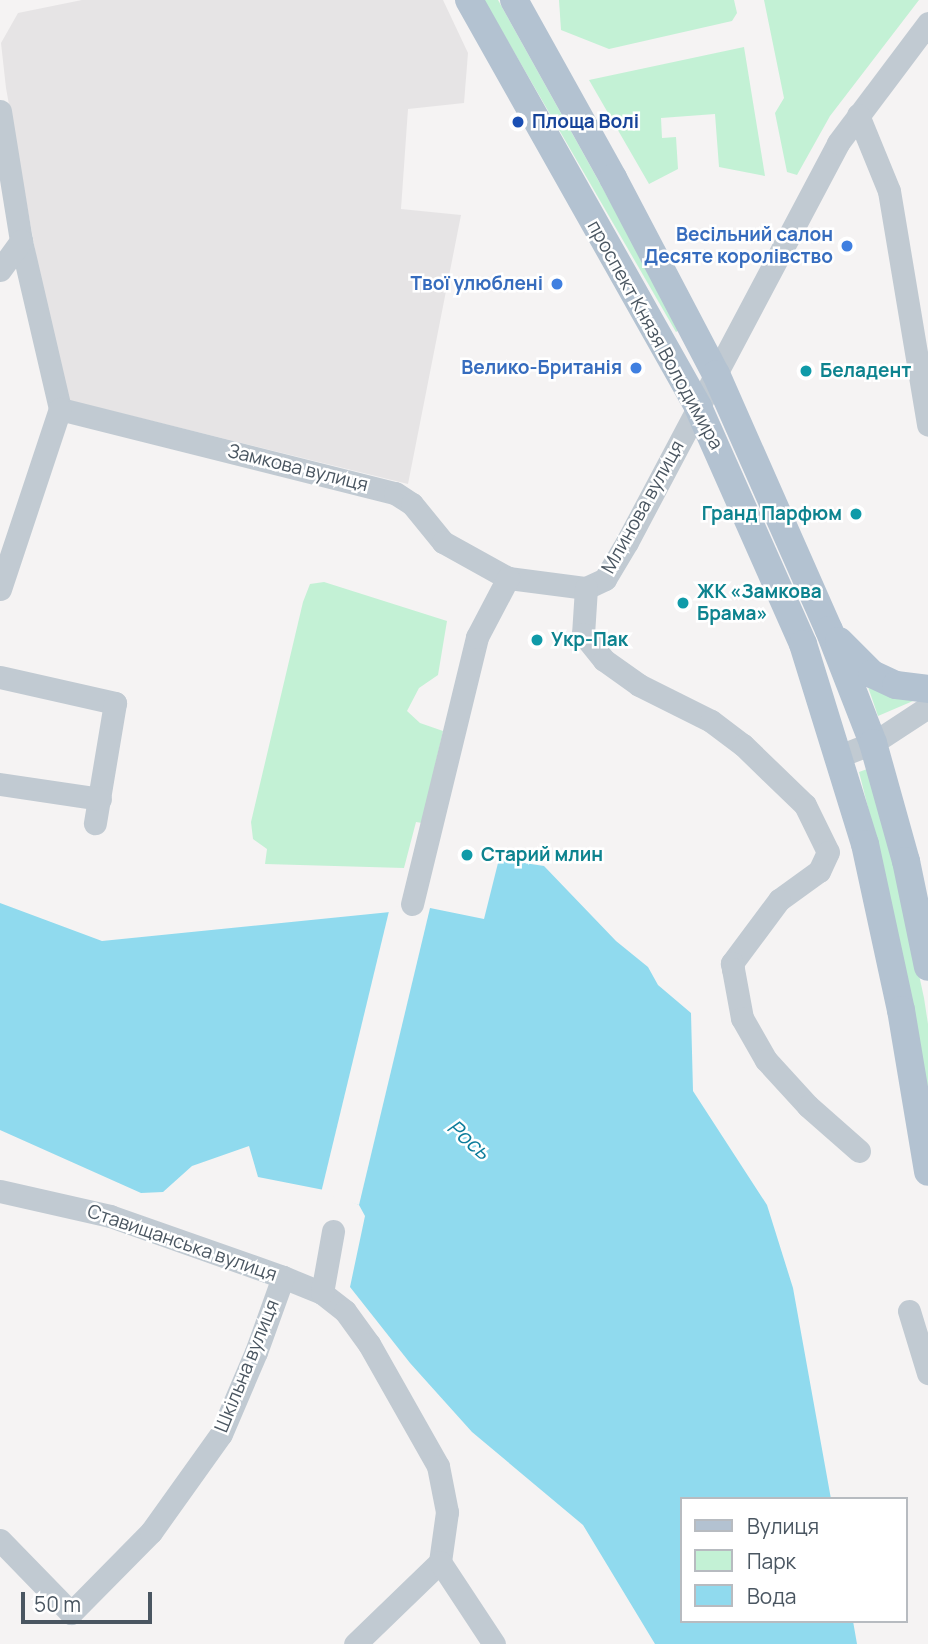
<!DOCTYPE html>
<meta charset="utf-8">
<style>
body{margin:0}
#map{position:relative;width:928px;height:1644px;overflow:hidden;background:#f5f3f3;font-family:Manrope,sans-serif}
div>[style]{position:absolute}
.education>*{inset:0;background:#e6e4e5}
.green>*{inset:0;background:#c3f1d5}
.water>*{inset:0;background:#90daee}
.pier>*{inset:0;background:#f5f3f3}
.minor>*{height:23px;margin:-11.5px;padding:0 11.5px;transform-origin:11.5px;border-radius:11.5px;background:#c1cad2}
.major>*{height:28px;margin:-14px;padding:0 14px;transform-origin:14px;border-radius:14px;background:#b3c2d1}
.dots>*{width:19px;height:19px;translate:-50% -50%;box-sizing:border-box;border:4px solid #fff;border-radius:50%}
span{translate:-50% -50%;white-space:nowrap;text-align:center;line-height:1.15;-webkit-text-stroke:5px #fff;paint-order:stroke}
.transit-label{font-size:19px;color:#164399;font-weight:700}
.left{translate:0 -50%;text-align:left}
.shop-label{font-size:19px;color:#366cbe;font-weight:700}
.right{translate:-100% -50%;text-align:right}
.street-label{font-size:19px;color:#4a5661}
.culture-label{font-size:19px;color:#0d838f;font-weight:700}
.water-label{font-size:21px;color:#0c7c9b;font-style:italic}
.legend{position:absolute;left:680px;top:1497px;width:228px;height:126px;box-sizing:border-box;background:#fff;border:2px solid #b7bbc0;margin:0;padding:9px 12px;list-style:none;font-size:21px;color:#4a5661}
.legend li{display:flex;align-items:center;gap:14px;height:35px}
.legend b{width:35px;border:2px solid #b7bbc0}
.scale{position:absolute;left:21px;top:1592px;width:131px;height:32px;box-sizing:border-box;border:4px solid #4a5661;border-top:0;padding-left:9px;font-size:21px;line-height:24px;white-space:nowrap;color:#4a5661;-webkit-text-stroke:5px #fff;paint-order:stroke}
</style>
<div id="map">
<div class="education">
<div style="clip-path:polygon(82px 0,443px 0,468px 53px,464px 103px,408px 109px,401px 209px,461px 215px,408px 484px,67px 400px,57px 373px,6px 88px,1px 43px,18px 13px)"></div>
</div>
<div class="green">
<div style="clip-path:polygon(484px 0,498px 0,681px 329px,676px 332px)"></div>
<div style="clip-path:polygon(559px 0,734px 0,737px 13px,732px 21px,609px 49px,561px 30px)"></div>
<div style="clip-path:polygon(764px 0,919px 0,830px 116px,797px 175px,787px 172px,775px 113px,784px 98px)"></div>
<div style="clip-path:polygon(744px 47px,765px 176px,719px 167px,715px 114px,661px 118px,662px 138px,676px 137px,678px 169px,649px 184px,589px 80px)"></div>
<div style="clip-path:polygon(324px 582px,447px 621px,438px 675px,419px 688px,407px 711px,420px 723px,443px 731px,422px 823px,416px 822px,404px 868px,265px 864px,267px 849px,253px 839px,251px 822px,303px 602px,310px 584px)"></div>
<div style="clip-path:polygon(866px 681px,920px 698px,878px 716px)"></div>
<div style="clip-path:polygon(870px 768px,893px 854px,924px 998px,928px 1024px,928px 1105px,880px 855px,859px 772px)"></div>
</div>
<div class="water">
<div style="clip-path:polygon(499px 859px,544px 866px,616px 941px,648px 967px,658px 985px,691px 1013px,693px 1091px,767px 1205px,793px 1288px,831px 1499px,681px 1499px,681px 1621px,853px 1621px,857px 1644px,655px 1644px,583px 1525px,472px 1432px,410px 1363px,350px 1287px,365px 1216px,359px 1205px,324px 1190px,258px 1177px,249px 1146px,192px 1166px,163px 1192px,141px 1193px,0 1130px,0 903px,102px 941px,430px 908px,484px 919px)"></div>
</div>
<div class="pier">
<div style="clip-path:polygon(418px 905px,430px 908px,359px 1205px,321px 1193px,390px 907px)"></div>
</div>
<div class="minor">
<div style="left:0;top:111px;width:132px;rotate:80.8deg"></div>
<div style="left:21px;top:241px;width:172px;rotate:76.9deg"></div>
<div style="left:60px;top:409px;width:345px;rotate:14.1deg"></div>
<div style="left:395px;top:493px;width:20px;rotate:33deg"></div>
<div style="left:412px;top:504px;width:49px;rotate:50.8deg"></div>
<div style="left:443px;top:542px;width:74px;rotate:29deg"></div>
<div style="left:508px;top:578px;width:79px;rotate:7.3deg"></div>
<div style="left:586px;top:588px;width:21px;rotate:-25deg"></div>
<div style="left:605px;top:579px;width:43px;rotate:-59.3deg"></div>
<div style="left:627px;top:542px;width:451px;rotate:-62.1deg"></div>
<div style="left:838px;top:143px;width:150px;rotate:-53.1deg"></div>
<div style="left:858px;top:115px;width:82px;rotate:67.8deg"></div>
<div style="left:889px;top:191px;width:237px;rotate:80.5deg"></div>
<div style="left:0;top:270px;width:36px;rotate:-54deg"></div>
<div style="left:586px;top:588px;width:46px;rotate:93.7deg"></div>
<div style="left:583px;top:634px;width:33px;rotate:51deg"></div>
<div style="left:604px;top:660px;width:43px;rotate:35.5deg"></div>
<div style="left:639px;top:685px;width:80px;rotate:26.6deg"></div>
<div style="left:711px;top:721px;width:40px;rotate:37deg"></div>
<div style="left:743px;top:745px;width:86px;rotate:44.1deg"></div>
<div style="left:805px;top:805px;width:52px;rotate:63.9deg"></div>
<div style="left:828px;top:852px;width:21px;rotate:115deg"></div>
<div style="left:819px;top:871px;width:49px;rotate:144.1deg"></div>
<div style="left:779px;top:900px;width:79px;rotate:126.7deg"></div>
<div style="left:732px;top:963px;width:6px;rotate:81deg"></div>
<div style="left:733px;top:969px;width:50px;rotate:79.6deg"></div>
<div style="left:742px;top:1018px;width:48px;rotate:60.3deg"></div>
<div style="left:766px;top:1060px;width:62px;rotate:47.6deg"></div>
<div style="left:808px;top:1106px;width:68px;rotate:41.4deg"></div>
<div style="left:0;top:589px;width:190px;rotate:-71.6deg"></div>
<div style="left:0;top:677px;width:118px;rotate:12.7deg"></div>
<div style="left:115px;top:703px;width:122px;rotate:99.5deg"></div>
<div style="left:839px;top:756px;width:36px;rotate:-21deg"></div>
<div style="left:873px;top:743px;width:66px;rotate:-33.2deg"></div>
<div style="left:0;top:784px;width:101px;rotate:8.5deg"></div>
<div style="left:412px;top:904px;width:275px;rotate:-76.3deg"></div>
<div style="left:477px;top:637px;width:67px;rotate:-62.3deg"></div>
<div style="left:0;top:1191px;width:113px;rotate:12.8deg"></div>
<div style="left:110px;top:1216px;width:183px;rotate:19.4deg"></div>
<div style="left:283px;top:1277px;width:42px;rotate:22.3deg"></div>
<div style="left:322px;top:1293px;width:29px;rotate:38deg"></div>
<div style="left:345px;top:1311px;width:41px;rotate:54deg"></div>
<div style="left:369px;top:1344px;width:140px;rotate:60.5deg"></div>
<div style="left:438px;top:1466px;width:47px;rotate:78.9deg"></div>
<div style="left:447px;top:1512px;width:50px;rotate:98deg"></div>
<div style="left:440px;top:1562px;width:118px;rotate:136deg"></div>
<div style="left:322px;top:1293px;width:63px;rotate:-79.9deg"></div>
<div style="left:909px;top:1311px;width:65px;rotate:73deg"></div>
<div style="left:0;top:1540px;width:102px;rotate:45.8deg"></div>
<div style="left:71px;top:1613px;width:114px;rotate:-45.4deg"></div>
<div style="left:151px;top:1532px;width:120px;rotate:-54.5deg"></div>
<div style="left:221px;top:1434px;width:89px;rotate:-66.9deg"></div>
<div style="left:256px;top:1352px;width:80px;rotate:-70.2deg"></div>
<div style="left:440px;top:1562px;width:98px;rotate:56.6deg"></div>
</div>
<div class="major">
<div style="left:469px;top:0;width:467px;rotate:60.6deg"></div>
<div style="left:698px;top:407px;width:259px;rotate:66.1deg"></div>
<div style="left:803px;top:644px;width:209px;rotate:72.8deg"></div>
<div style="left:865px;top:844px;width:170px;rotate:77.8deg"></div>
<div style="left:901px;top:1010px;width:164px;rotate:80.5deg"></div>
<div style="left:514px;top:0;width:204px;rotate:60.9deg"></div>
<div style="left:613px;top:178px;width:221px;rotate:62.3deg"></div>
<div style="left:716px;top:374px;width:280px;rotate:66.2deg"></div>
<div style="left:829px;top:630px;width:121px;rotate:68.7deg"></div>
<div style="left:873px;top:743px;width:123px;rotate:74.4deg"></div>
<div style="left:906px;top:861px;width:108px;rotate:78.3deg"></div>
<div style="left:839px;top:641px;width:47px;rotate:45deg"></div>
<div style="left:872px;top:674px;width:26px;rotate:25deg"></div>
<div style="left:896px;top:685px;width:32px;rotate:7deg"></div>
</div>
<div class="dots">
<div style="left:518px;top:122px;background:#1a4fb4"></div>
<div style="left:847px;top:246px;background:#3f7fe0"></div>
<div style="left:557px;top:284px;background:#3f7fe0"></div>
<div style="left:636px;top:368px;background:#3f7fe0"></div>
<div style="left:806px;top:371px;background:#0f9aa8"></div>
<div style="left:856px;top:514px;background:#0f9aa8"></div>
<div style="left:683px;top:603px;background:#0f9aa8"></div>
<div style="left:537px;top:640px;background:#0f9aa8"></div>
<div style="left:467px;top:855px;background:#0f9aa8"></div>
</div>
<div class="transit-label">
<span class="left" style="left:532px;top:122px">Площа Волі</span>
</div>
<div class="shop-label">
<span class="right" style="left:833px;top:246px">Весільний салон<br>Десяте королівство</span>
<span class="right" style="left:543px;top:284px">Твої улюблені</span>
<span class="right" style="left:622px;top:368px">Велико-Британія</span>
</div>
<div class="street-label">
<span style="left:655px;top:335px;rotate:61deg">проспект Князя Володимира</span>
<span style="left:298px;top:468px;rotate:14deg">Замкова вулиця</span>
<span style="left:643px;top:507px;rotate:-61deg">Млинова вулиця</span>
<span style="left:182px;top:1243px;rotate:19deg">Ставищанська вулиця</span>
<span style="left:247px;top:1366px;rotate:-68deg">Шкільна вулиця</span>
</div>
<div class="culture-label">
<span class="left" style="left:820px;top:371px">Беладент</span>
<span class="right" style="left:842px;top:514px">Гранд Парфюм</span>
<span class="left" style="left:697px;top:603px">ЖК «Замкова<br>Брама»</span>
<span class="left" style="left:551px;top:640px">Укр-Пак</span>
<span class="left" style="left:481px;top:855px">Старий млин</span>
</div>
<div class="water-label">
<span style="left:469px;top:1139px;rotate:41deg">Рось</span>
</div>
<ul class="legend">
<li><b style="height:9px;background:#b3c2d1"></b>Вулиця</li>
<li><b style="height:19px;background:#c3f1d5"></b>Парк</li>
<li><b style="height:19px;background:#90daee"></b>Вода</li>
</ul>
<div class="scale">50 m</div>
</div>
